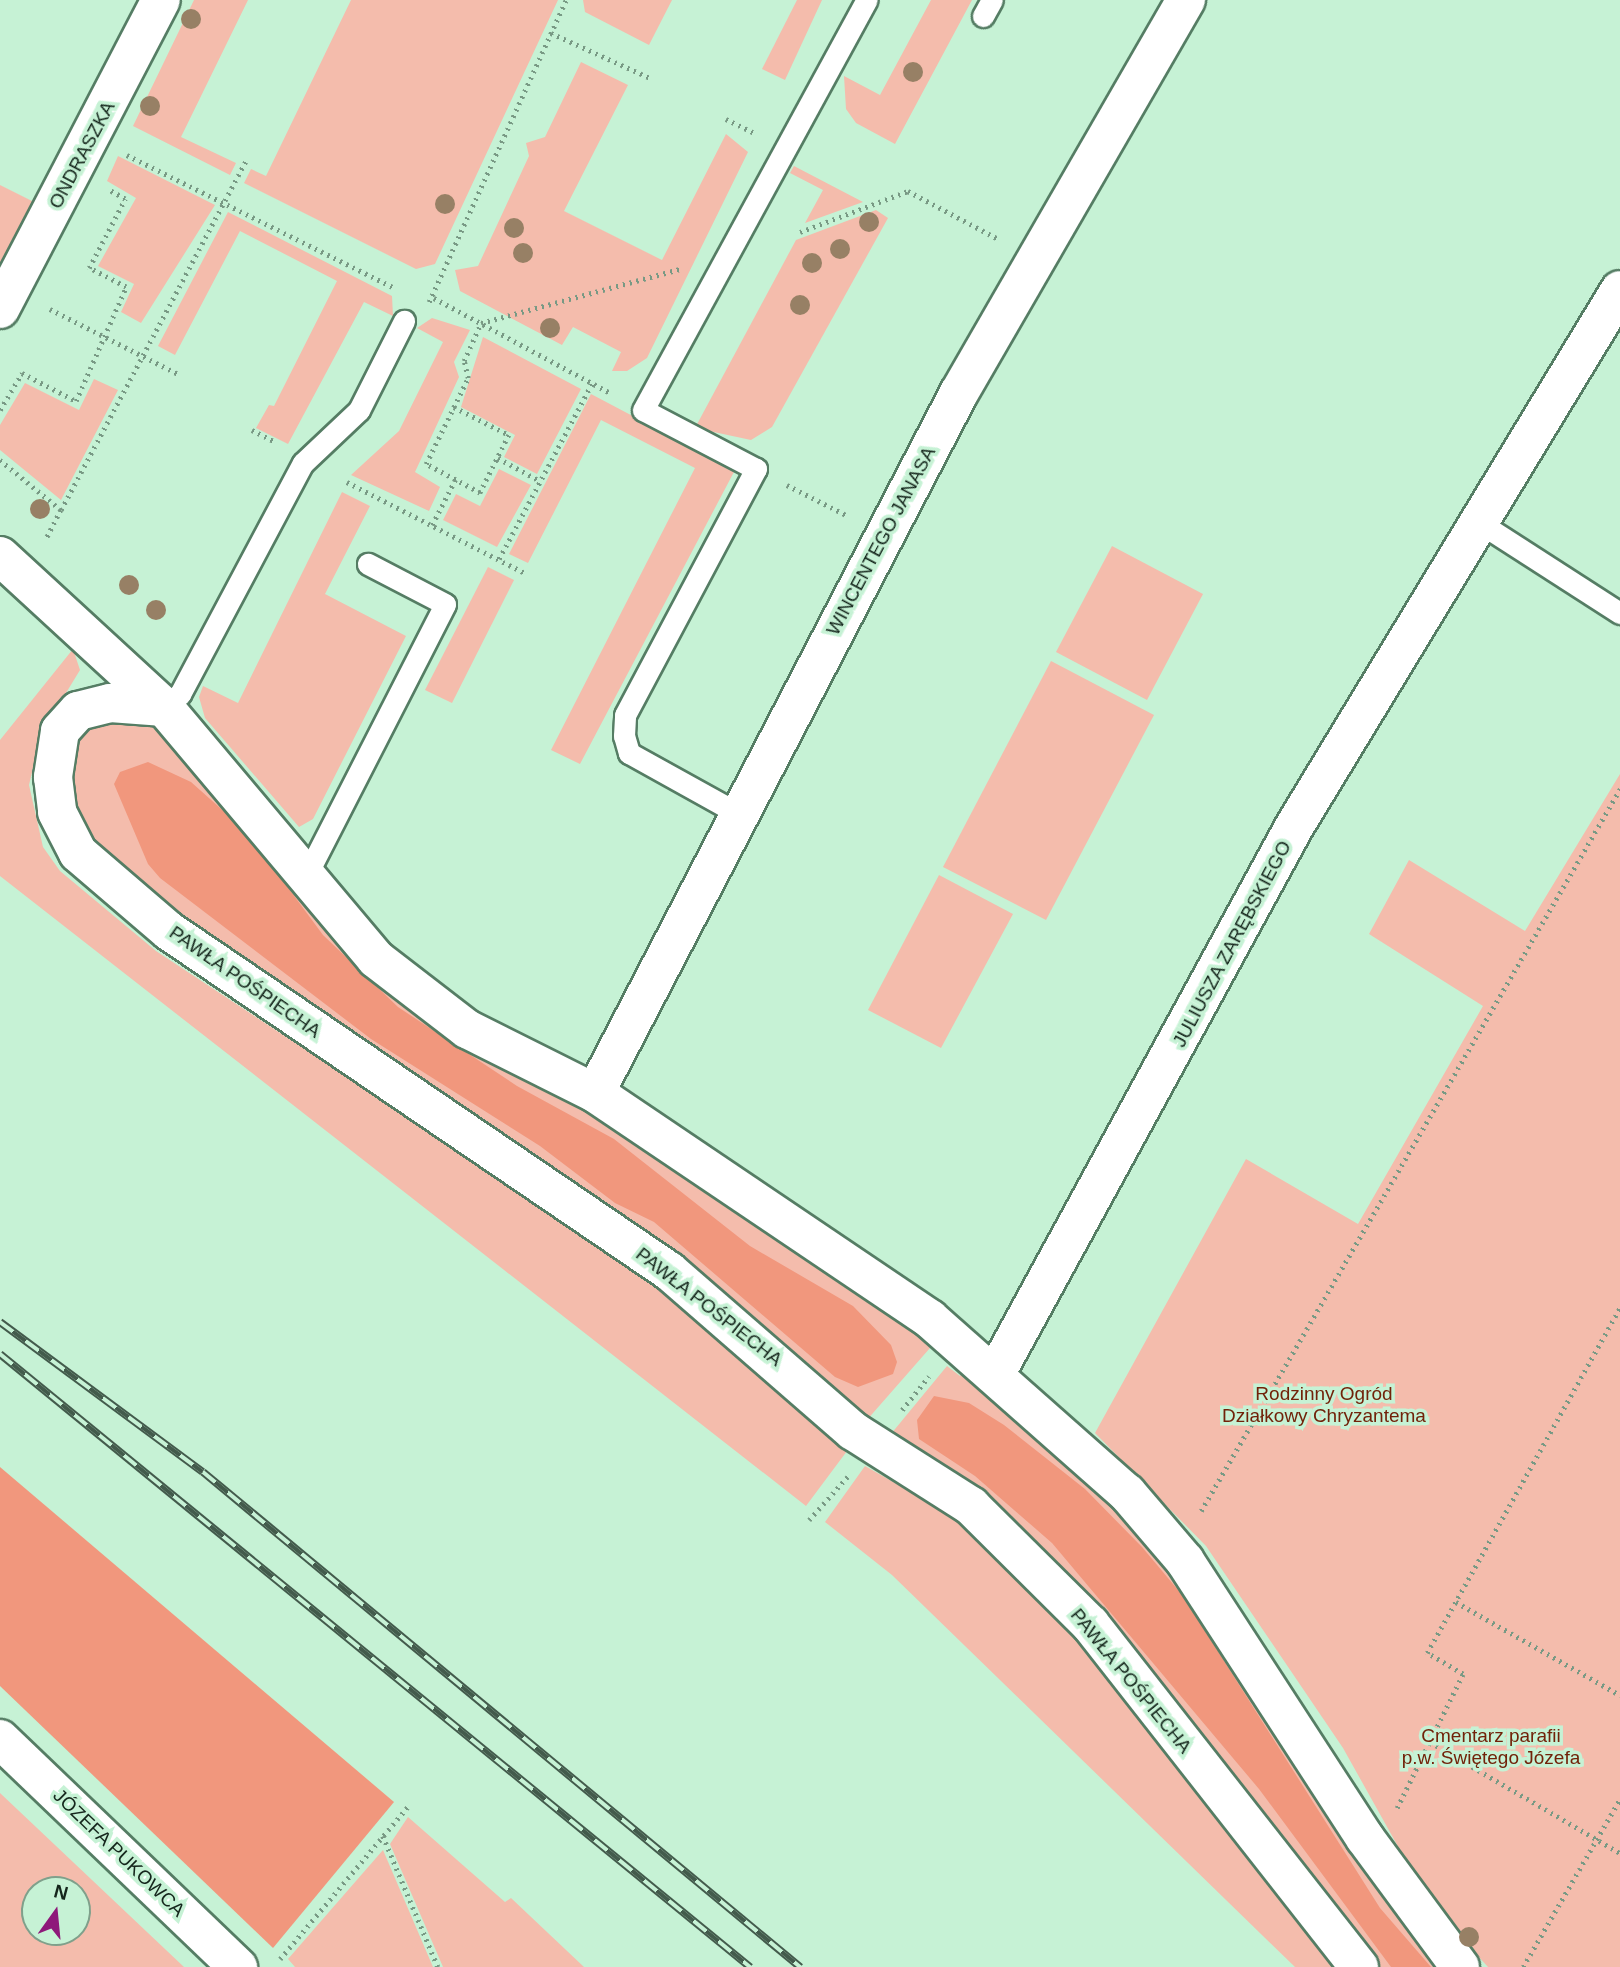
<!DOCTYPE html>
<meta charset="utf-8">
<style>
body{margin:0}
#map{position:relative;width:1620px;height:1967px;overflow:hidden;background:#c6f2d5;font-family:Helvetica,sans-serif}
div>[style]{position:absolute}
.green>*{inset:0;background:#f4bcac}
.forest>*{inset:0;background:#f1977d}
.path>*{height:4.5px;margin-top:-2.25px;transform-origin:0;background:repeating-linear-gradient(90deg,#789984 0 2px,transparent 0 7px)}
.roads{filter:drop-shadow(2px 0 #557d64) drop-shadow(-2px 0 #557d64) drop-shadow(0 2px #557d64) drop-shadow(0 -2px #557d64)}
.service>*{height:21px;margin:-10.5px;padding:0 10.5px;transform-origin:10.5px;border-radius:10.5px;background:#fff}
.minor>*{height:38px;margin:-19px;padding:0 19px;transform-origin:19px;border-radius:19px;background:#fff}
.rail>*{height:8px;margin-top:-4px;transform-origin:0;background:repeating-linear-gradient(90deg,#c6f2d5 0 16px,#435b4c 0 32px);box-sizing:border-box;border-block:2px solid #435b4c}
.trees>*{width:20px;height:20px;margin:-10px;border-radius:50%;background:#978065}
span{translate:-50% -50%;white-space:nowrap;text-align:center;line-height:1.15;-webkit-text-stroke:7px #c6f2d5;paint-order:stroke}
.street-label{font-size:19px;color:#15261c}
.park-label{font-size:19px;color:#712209}
.north{position:absolute;left:21px;top:1876px;width:70px;height:70px;box-sizing:border-box;background:#c6f2d5;border:2px solid #7fa08b;border-radius:50%;rotate:15deg;font-size:19px;font-weight:700;line-height:28px;text-align:center;color:#15261c}
.north::after{content:'';display:block;margin:auto;width:24px;height:32px;background:#8e197a;clip-path:polygon(50% 0,100% 100%,50% 72%,0 100%)}
</style>
<div id="map">
<div class="green">
<div style="clip-path:polygon(194px 0,248px 0,181px 137px,236px 163px,230px 175px,133px 126px)"></div>
<div style="clip-path:polygon(351px 0,558px 0,435px 264px,416px 269px,244px 183px,251px 169px,266px 176px)"></div>
<div style="clip-path:polygon(583px 0,672px 0,649px 45px,585px 12px)"></div>
<div style="clip-path:polygon(797px 0,822px 0,785px 80px,762px 69px)"></div>
<div style="clip-path:polygon(931px 0,972px 0,895px 144px,856px 123px,846px 109px,844px 76px,880px 95px)"></div>
<div style="clip-path:polygon(581px 62px,628px 85px,564px 211px,662px 260px,726px 134px,748px 152px,647px 358px,627px 371px,612px 371px,621px 352px,573px 327px,562px 345px,460px 291px,455px 270px,478px 266px,529px 156px,526px 143px,545px 137px)"></div>
<div style="clip-path:polygon(118px 156px,215px 205px,141px 323px,121px 312px,134px 284px,98px 266px,136px 198px,107px 181px)"></div>
<div style="clip-path:polygon(794px 166px,863px 202px,805px 223px,823px 190px,790px 173px)"></div>
<div style="clip-path:polygon(0 185px,40px 205px,0 280px)"></div>
<div style="clip-path:polygon(876px 210px,888px 218px,772px 427px,751px 440px,695px 428px,796px 240px)"></div>
<div style="clip-path:polygon(228px 212px,392px 296px,393px 316px,364px 302px,288px 444px,256px 428px,269px 405px,274px 406px,337px 281px,240px 231px,175px 355px,158px 346px)"></div>
<div style="clip-path:polygon(432px 318px,470px 330px,454px 362px,459px 377px,415px 472px,440px 487px,429px 511px,351px 475px,399px 431px,443px 342px,417px 328px)"></div>
<div style="clip-path:polygon(483px 337px,581px 389px,537px 474px,504px 457px,515px 435px,461px 407px)"></div>
<div style="clip-path:polygon(94px 379px,118px 390px,61px 500px,0 450px,0 425px,25px 383px,79px 410px)"></div>
<div style="clip-path:polygon(591px 394px,735px 470px,580px 764px,551px 750px,695px 468px,601px 420px,528px 563px,509px 554px)"></div>
<div style="clip-path:polygon(499px 469px,531px 485px,497px 547px,443px 520px,456px 494px,480px 506px)"></div>
<div style="clip-path:polygon(342px 492px,370px 506px,325px 594px,406px 636px,313px 819px,299px 827px,205px 718px,199px 697px,203px 686px,238px 703px)"></div>
<div style="clip-path:polygon(1112px 546px,1203px 594px,1147px 700px,1056px 652px)"></div>
<div style="clip-path:polygon(488px 567px,514px 580px,452px 703px,425px 690px)"></div>
<div style="clip-path:polygon(73px 649px,80px 670px,41px 734px,29px 785px,43px 847px,60px 871px,156px 951px,657px 1282px,850px 1447px,806px 1506px,0 876px,0 740px)"></div>
<div style="clip-path:polygon(1051px 661px,1154px 715px,1046px 920px,943px 867px)"></div>
<div style="clip-path:polygon(159px 716px,368px 966px,589px 1102px,937px 1340px,866px 1421px,174px 919px,89px 844px,69px 805px,68px 760px,81px 724px)"></div>
<div style="clip-path:polygon(1620px 774px,1620px 1967px,1488px 1967px,1429px 1902px,1343px 1748px,1206px 1546px,1095px 1433px,1246px 1159px,1358px 1224px,1483px 1006px,1369px 934px,1409px 860px,1525px 931px)"></div>
<div style="clip-path:polygon(939px 875px,1013px 914px,941px 1048px,868px 1010px)"></div>
<div style="clip-path:polygon(947px 1366px,960px 1376px,967px 1366px,1038px 1426px,1176px 1567px,1446px 1967px,1380px 1967px,1099px 1615px,886px 1440px)"></div>
<div style="clip-path:polygon(865px 1466px,957px 1518px,1089px 1647px,1341px 1967px,1295px 1967px,892px 1575px,825px 1522px)"></div>
<div style="clip-path:polygon(evenodd,0 1793px,184px 1967px,0 1967px,0 1793px,77px 1890px,77px 1932px,35px 1932px,35px 1890px,77px 1890px)"></div>
<div style="clip-path:polygon(408px 1817px,505px 1902px,511px 1898px,584px 1967px,443px 1967px,390px 1844px)"></div>
<div style="clip-path:polygon(383px 1850px,433px 1967px,295px 1967px,288px 1959px)"></div>
</div>
<div class="forest">
<div style="clip-path:polygon(148px 762px,191px 782px,247px 832px,323px 935px,398px 1007px,517px 1086px,614px 1139px,750px 1246px,853px 1306px,891px 1345px,897px 1362px,893px 1374px,858px 1387px,835px 1377px,654px 1222px,615px 1203px,540px 1146px,371px 1039px,160px 878px,148px 864px,114px 784px,120px 772px)"></div>
<div style="clip-path:polygon(934px 1396px,969px 1403px,1004px 1425px,1085px 1489px,1142px 1547px,1183px 1596px,1380px 1908px,1431px 1967px,1391px 1967px,1259px 1789px,1052px 1543px,975px 1476px,919px 1439px,917px 1420px)"></div>
<div style="clip-path:polygon(0 1467px,394px 1802px,273px 1948px,0 1686px)"></div>
</div>
<div class="path">
<div style="left:551px;top:33px;width:109px;rotate:24.4deg"></div>
<div style="left:726px;top:119px;width:34px;rotate:26deg"></div>
<div style="left:127px;top:155px;width:299px;rotate:26.4deg"></div>
<div style="left:800px;top:232px;width:116px;rotate:-20.8deg"></div>
<div style="left:908px;top:191px;width:104px;rotate:28deg"></div>
<div style="left:434px;top:298px;width:202px;rotate:28.3deg"></div>
<div style="left:429px;top:302px;width:332px;rotate:-65.6deg"></div>
<div style="left:50px;top:309px;width:146px;rotate:26.9deg"></div>
<div style="left:454px;top:407px;width:62px;rotate:27deg"></div>
<div style="left:509px;top:435px;width:65px;rotate:116.6deg"></div>
<div style="left:480px;top:493px;width:61px;rotate:-151.8deg"></div>
<div style="left:426px;top:464px;width:96px;rotate:-64deg"></div>
<div style="left:468px;top:378px;width:17px;rotate:-103deg"></div>
<div style="left:464px;top:361px;width:42px;rotate:-65.9deg"></div>
<div style="left:481px;top:323px;width:206px;rotate:-15.2deg"></div>
<div style="left:0;top:410px;width:43px;rotate:-59.3deg"></div>
<div style="left:22px;top:373px;width:61px;rotate:27.4deg"></div>
<div style="left:76px;top:401px;width:124px;rotate:-66.3deg"></div>
<div style="left:126px;top:287px;width:42px;rotate:-152.8deg"></div>
<div style="left:89px;top:268px;width:78px;rotate:-62.4deg"></div>
<div style="left:125px;top:199px;width:18px;rotate:-151deg"></div>
<div style="left:252px;top:430px;width:27px;rotate:27deg"></div>
<div style="left:498px;top:458px;width:48px;rotate:28.7deg"></div>
<div style="left:0;top:460px;width:79px;rotate:39.3deg"></div>
<div style="left:61px;top:510px;width:31px;rotate:117deg"></div>
<div style="left:347px;top:482px;width:200px;rotate:27.1deg"></div>
<div style="left:787px;top:485px;width:68px;rotate:26.9deg"></div>
<div style="left:61px;top:510px;width:396px;rotate:-62.1deg"></div>
<div style="left:432px;top:525px;width:51px;rotate:-62.9deg"></div>
<div style="left:499px;top:559px;width:199px;rotate:-62.1deg"></div>
<div style="left:902px;top:1410px;width:43px;rotate:-51.5deg"></div>
<div style="left:1201px;top:1511px;width:835px;rotate:-59.87deg"></div>
<div style="left:809px;top:1520px;width:59px;rotate:-48.4deg"></div>
<div style="left:1456px;top:1602px;width:189px;rotate:29.6deg"></div>
<div style="left:1430px;top:1742px;width:220px;rotate:30.3deg"></div>
<div style="left:1397px;top:1808px;width:149px;rotate:-63.8deg"></div>
<div style="left:1463px;top:1674px;width:42px;rotate:-149.7deg"></div>
<div style="left:1427px;top:1653px;width:396px;rotate:-60.8deg"></div>
<div style="left:383px;top:1836px;width:142px;rotate:67.2deg"></div>
<div style="left:280px;top:1959px;width:202px;rotate:-50deg"></div>
<div style="left:1523px;top:1967px;width:194px;rotate:-60deg"></div>
</div>
<div class="roads">
<div class="service">
<div style="left:983px;top:16px;width:18px;rotate:-61deg"></div>
<div style="left:1477px;top:521px;width:170px;rotate:32.8deg"></div>
<div style="left:164px;top:707px;width:21px;rotate:-39deg"></div>
<div style="left:180px;top:694px;width:262px;rotate:-62deg"></div>
<div style="left:303px;top:463px;width:77px;rotate:-43.4deg"></div>
<div style="left:359px;top:410px;width:100px;rotate:-63.2deg"></div>
<div style="left:739px;top:814px;width:126px;rotate:-151deg"></div>
<div style="left:629px;top:753px;width:18px;rotate:-106deg"></div>
<div style="left:624px;top:736px;width:21px;rotate:-87deg"></div>
<div style="left:625px;top:715px;width:279px;rotate:-62deg"></div>
<div style="left:756px;top:469px;width:127px;rotate:-152.4deg"></div>
<div style="left:643px;top:410px;width:467px;rotate:-61.4deg"></div>
<div style="left:306px;top:876px;width:305px;rotate:-62.9deg"></div>
<div style="left:445px;top:604px;width:87px;rotate:-152.5deg"></div>
</div>
<div class="minor">
<div style="left:0;top:309px;width:348px;rotate:-62.5deg"></div>
<div style="left:0;top:556px;width:223px;rotate:42.6deg"></div>
<div style="left:164px;top:707px;width:329px;rotate:49.9deg"></div>
<div style="left:376px;top:959px;width:115px;rotate:37.6deg"></div>
<div style="left:467px;top:1029px;width:143px;rotate:26.6deg"></div>
<div style="left:595px;top:1093px;width:404px;rotate:34deg"></div>
<div style="left:930px;top:1319px;width:263px;rotate:41.5deg"></div>
<div style="left:1127px;top:1493px;width:89px;rotate:49.5deg"></div>
<div style="left:1185px;top:1561px;width:330px;rotate:57deg"></div>
<div style="left:1365px;top:1838px;width:160px;rotate:53.6deg"></div>
<div style="left:164px;top:707px;width:54px;rotate:-175.8deg"></div>
<div style="left:110px;top:703px;width:33px;rotate:166deg"></div>
<div style="left:78px;top:711px;width:27px;rotate:132deg"></div>
<div style="left:60px;top:731px;width:47px;rotate:98.7deg"></div>
<div style="left:53px;top:777px;width:35px;rotate:83deg"></div>
<div style="left:57px;top:812px;width:46px;rotate:62.9deg"></div>
<div style="left:78px;top:853px;width:120px;rotate:40.6deg"></div>
<div style="left:169px;top:931px;width:605px;rotate:34.22deg"></div>
<div style="left:669px;top:1271px;width:244px;rotate:41deg"></div>
<div style="left:853px;top:1431px;width:140px;rotate:32.4deg"></div>
<div style="left:971px;top:1506px;width:168px;rotate:44.8deg"></div>
<div style="left:1090px;top:1624px;width:436px;rotate:51.9deg"></div>
<div style="left:595px;top:1093px;width:789px;rotate:-62.53deg"></div>
<div style="left:959px;top:393px;width:454px;rotate:-60deg"></div>
<div style="left:996px;top:1373px;width:622px;rotate:-61.37deg"></div>
<div style="left:1294px;top:827px;width:628px;rotate:-58.74deg"></div>
<div style="left:0;top:1739px;width:330px;rotate:43.8deg"></div>
</div>
</div>
<div class="rail">
<div style="left:0;top:1322px;width:252px;rotate:36.5deg"></div>
<div style="left:203px;top:1472px;width:776px;rotate:39.66deg"></div>
<div style="left:0;top:1354px;width:969px;rotate:39.26deg"></div>
</div>
<div class="trees">
<div style="left:191px;top:19px"></div>
<div style="left:913px;top:72px"></div>
<div style="left:150px;top:106px"></div>
<div style="left:445px;top:204px"></div>
<div style="left:869px;top:222px"></div>
<div style="left:514px;top:228px"></div>
<div style="left:840px;top:249px"></div>
<div style="left:523px;top:253px"></div>
<div style="left:812px;top:263px"></div>
<div style="left:800px;top:305px"></div>
<div style="left:550px;top:328px"></div>
<div style="left:40px;top:509px"></div>
<div style="left:129px;top:585px"></div>
<div style="left:156px;top:610px"></div>
<div style="left:1469px;top:1937px"></div>
</div>
<div class="street-label">
<span style="left:82px;top:155px;rotate:-62deg">ONDRASZKA</span>
<span style="left:881px;top:541px;rotate:-62deg">WINCENTEGO JANASA</span>
<span style="left:1232px;top:944px;rotate:-62deg">JULIUSZA ZARĘBSKIEGO</span>
<span style="left:245px;top:982px;rotate:35deg">PAWŁA POŚPIECHA</span>
<span style="left:709px;top:1307px;rotate:38deg">PAWŁA POŚPIECHA</span>
<span style="left:1131px;top:1681px;rotate:51deg">PAWŁA POŚPIECHA</span>
<span style="left:119px;top:1853px;rotate:44deg">JÓZEFA PUKOWCA</span>
</div>
<div class="park-label">
<span style="left:1324px;top:1405px">Rodzinny Ogród<br>Działkowy Chryzantema</span>
<span style="left:1491px;top:1747px">Cmentarz parafii<br>p.w. Świętego Józefa</span>
</div>
<div class="north">N</div>
</div>
